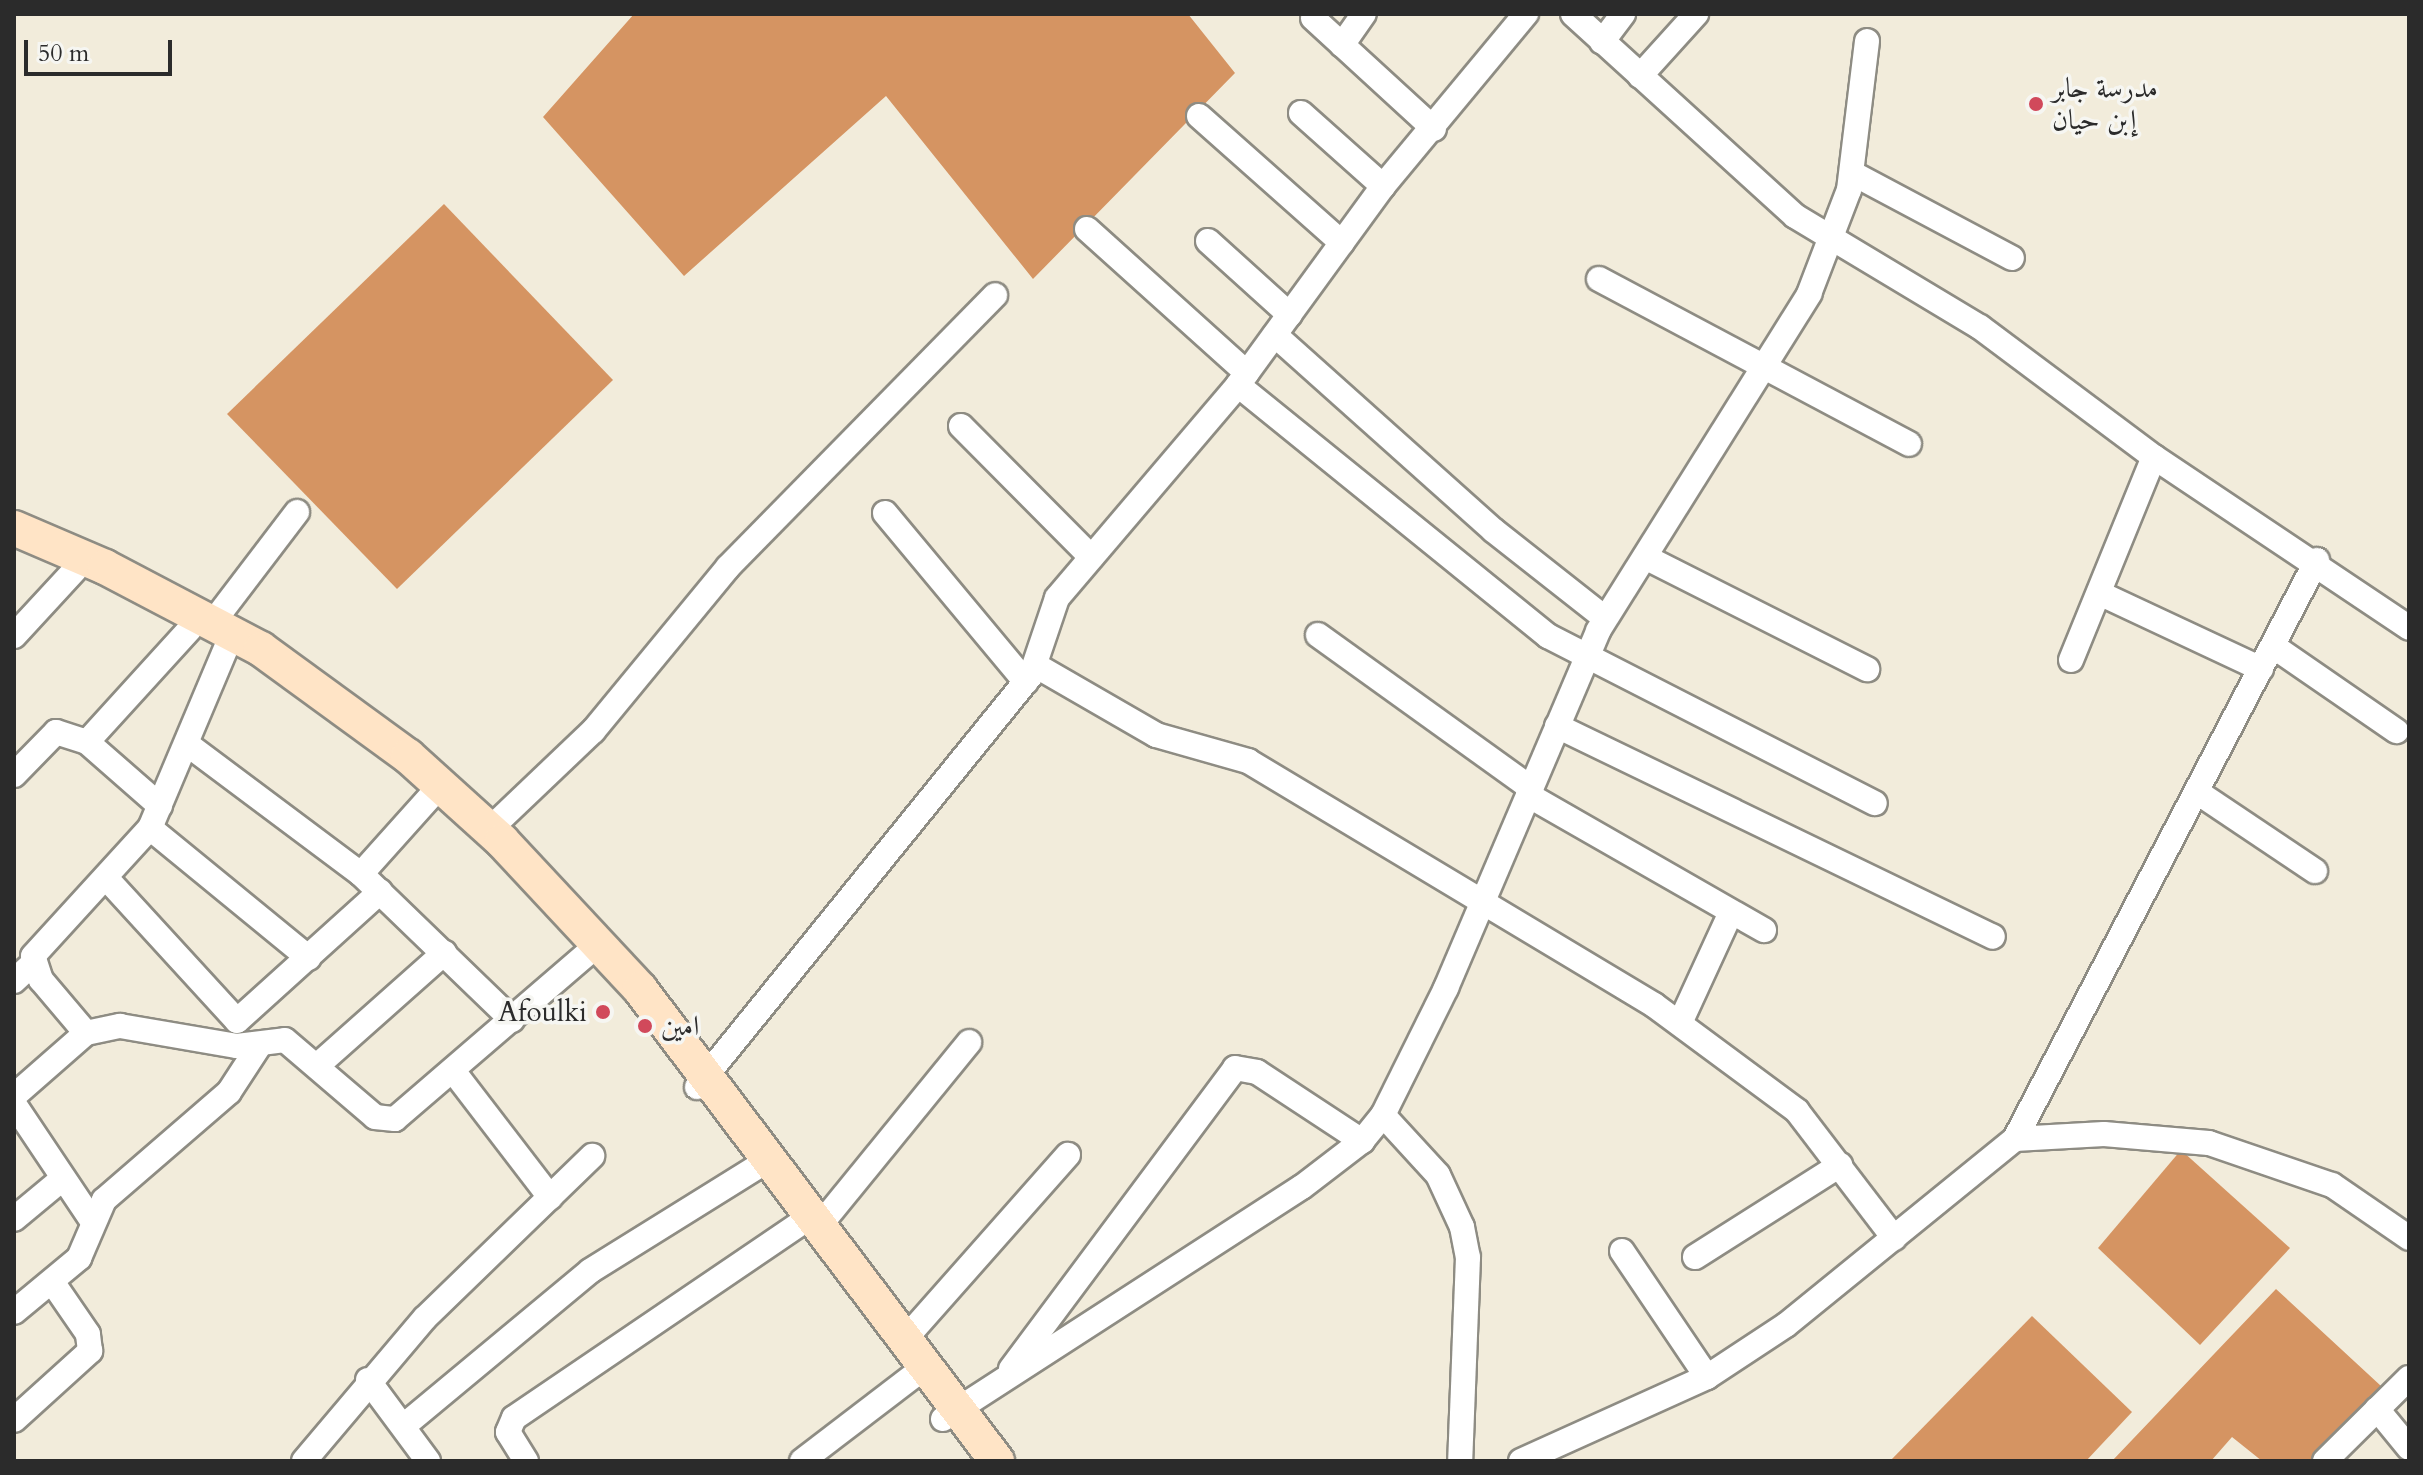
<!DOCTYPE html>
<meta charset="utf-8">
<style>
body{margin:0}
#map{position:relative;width:2423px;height:1475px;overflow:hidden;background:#f2ecdb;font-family:Cardo,Amiri,serif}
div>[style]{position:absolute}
.building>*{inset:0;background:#d59462}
.roads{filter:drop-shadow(2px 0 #8e8c83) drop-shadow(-2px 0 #8e8c83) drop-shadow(0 2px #8e8c83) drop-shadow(0 -2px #8e8c83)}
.minor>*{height:24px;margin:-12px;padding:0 12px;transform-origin:12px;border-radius:12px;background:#fff}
.secondary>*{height:34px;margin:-17px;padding:0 17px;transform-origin:17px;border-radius:17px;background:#ffe4c6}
.dots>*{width:22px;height:22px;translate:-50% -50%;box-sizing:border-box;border:4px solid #f6f6f2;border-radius:50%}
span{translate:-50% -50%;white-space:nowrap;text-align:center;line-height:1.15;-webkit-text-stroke:7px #f6f6f2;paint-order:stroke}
.poi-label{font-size:28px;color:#2b2b2b}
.left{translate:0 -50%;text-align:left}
.right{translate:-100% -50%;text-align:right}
.frame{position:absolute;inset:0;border:16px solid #2b2b2b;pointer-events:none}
.scale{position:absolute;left:24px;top:40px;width:148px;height:36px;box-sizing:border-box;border:4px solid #2b2b2b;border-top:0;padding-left:10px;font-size:24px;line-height:28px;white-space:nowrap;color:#2b2b2b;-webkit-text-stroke:6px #f6f6f2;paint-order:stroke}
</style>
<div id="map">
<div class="building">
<div style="clip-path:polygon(634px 14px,1188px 14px,1235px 73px,1033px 279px,886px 96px,684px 276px,543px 117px)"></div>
<div style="clip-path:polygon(444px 204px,613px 380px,397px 589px,227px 414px)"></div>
<div style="clip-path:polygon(2181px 1150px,2290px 1248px,2200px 1345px,2098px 1248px)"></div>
<div style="clip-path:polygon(2276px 1289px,2381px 1386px,2312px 1461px,2262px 1461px,2232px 1437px,2211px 1461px,2112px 1461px)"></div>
<div style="clip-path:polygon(2032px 1316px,2132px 1412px,2086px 1461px,1890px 1461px)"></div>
</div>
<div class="roads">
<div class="minor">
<div style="left:1573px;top:14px;width:300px;rotate:42.3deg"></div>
<div style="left:1795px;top:216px;width:216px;rotate:31deg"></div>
<div style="left:1980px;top:327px;width:217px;rotate:36.8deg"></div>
<div style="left:2154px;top:457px;width:307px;rotate:33.8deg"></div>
<div style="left:1313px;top:18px;width:164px;rotate:42.5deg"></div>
<div style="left:1602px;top:42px;width:35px;rotate:-53deg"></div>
<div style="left:1342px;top:45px;width:38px;rotate:-55deg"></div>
<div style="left:1640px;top:76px;width:84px;rotate:-47.9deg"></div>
<div style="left:1301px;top:113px;width:110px;rotate:41.7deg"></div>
<div style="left:1199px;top:116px;width:191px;rotate:41.6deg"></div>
<div style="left:1852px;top:173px;width:181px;rotate:28deg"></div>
<div style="left:1087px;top:229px;width:215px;rotate:42deg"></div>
<div style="left:1208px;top:241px;width:110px;rotate:42.1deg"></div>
<div style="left:1599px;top:279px;width:351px;rotate:28deg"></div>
<div style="left:1275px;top:335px;width:292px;rotate:41.8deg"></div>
<div style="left:1493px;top:530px;width:142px;rotate:38.2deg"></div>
<div style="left:1238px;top:385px;width:399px;rotate:39deg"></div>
<div style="left:1548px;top:636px;width:367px;rotate:27.1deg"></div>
<div style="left:961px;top:426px;width:185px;rotate:45.2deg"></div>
<div style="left:885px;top:513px;width:220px;rotate:50.2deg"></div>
<div style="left:1645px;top:557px;width:249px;rotate:26.8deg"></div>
<div style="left:2099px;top:593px;width:179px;rotate:25.1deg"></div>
<div style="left:214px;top:621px;width:137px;rotate:-52.7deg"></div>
<div style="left:1318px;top:635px;width:262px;rotate:35.7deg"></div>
<div style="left:14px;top:636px;width:90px;rotate:-47.3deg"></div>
<div style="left:2273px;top:646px;width:150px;rotate:34.6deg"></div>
<div style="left:2071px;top:660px;width:219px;rotate:-67.8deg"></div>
<div style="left:1035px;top:665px;width:140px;rotate:30deg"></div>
<div style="left:1156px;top:735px;width:96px;rotate:15.8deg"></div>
<div style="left:1248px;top:761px;width:474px;rotate:31deg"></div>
<div style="left:1654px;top:1005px;width:178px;rotate:36.5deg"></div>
<div style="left:1797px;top:1111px;width:160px;rotate:52.6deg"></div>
<div style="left:1557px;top:726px;width:484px;rotate:25.8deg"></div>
<div style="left:87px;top:742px;width:97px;rotate:41.2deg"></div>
<div style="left:187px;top:744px;width:217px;rotate:36.8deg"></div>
<div style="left:361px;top:874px;width:210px;rotate:44deg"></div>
<div style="left:14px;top:775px;width:60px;rotate:-45.7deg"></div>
<div style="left:56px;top:732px;width:33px;rotate:18deg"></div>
<div style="left:87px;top:742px;width:153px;rotate:-47.7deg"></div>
<div style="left:2197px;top:792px;width:142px;rotate:33.8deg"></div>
<div style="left:1528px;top:795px;width:272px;rotate:29.8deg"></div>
<div style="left:150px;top:828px;width:205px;rotate:39.3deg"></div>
<div style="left:490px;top:829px;width:142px;rotate:-43.6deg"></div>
<div style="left:593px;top:731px;width:212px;rotate:-50.5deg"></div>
<div style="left:728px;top:567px;width:381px;rotate:-45.5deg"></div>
<div style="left:361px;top:874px;width:105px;rotate:-48.1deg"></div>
<div style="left:108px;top:880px;width:191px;rotate:47.5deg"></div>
<div style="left:237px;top:1021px;width:193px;rotate:-42.1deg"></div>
<div style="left:14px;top:981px;width:26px;rotate:-43deg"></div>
<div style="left:1680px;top:1023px;width:122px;rotate:-65.3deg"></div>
<div style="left:86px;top:1033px;width:70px;rotate:-130.3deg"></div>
<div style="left:41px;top:980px;width:25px;rotate:-108deg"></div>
<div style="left:33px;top:956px;width:173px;rotate:-47.6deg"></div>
<div style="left:150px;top:828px;width:195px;rotate:-67.1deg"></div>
<div style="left:318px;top:1065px;width:169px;rotate:-41.6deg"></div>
<div style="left:454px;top:1072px;width:158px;rotate:52.5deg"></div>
<div style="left:697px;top:1087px;width:530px;rotate:-50.97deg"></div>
<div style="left:1031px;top:675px;width:81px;rotate:-71.3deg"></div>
<div style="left:1057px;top:598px;width:280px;rotate:-49.6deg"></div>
<div style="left:1238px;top:385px;width:246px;rotate:-53.9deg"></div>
<div style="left:1383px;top:186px;width:224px;rotate:-50.3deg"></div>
<div style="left:14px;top:1096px;width:96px;rotate:-41.2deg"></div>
<div style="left:86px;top:1033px;width:35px;rotate:-12deg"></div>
<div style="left:120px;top:1026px;width:119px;rotate:9.7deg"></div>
<div style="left:237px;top:1046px;width:48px;rotate:-7.1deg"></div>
<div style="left:285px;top:1040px;width:118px;rotate:40.5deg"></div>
<div style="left:375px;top:1117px;width:20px;rotate:6deg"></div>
<div style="left:395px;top:1119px;width:257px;rotate:-40.7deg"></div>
<div style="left:14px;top:1104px;width:142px;rotate:56.2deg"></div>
<div style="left:1383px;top:1115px;width:81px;rotate:47.5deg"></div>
<div style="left:1438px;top:1175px;width:57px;rotate:65.2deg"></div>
<div style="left:1462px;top:1227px;width:31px;rotate:79deg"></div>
<div style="left:1468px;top:1257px;width:204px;rotate:92.2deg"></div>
<div style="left:2015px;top:1139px;width:89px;rotate:-3.2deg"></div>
<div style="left:2104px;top:1134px;width:105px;rotate:4.9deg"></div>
<div style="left:2209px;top:1143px;width:130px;rotate:18.9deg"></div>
<div style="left:2332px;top:1185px;width:93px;rotate:34.5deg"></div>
<div style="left:14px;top:1219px;width:61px;rotate:-39.7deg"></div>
<div style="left:820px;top:1225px;width:236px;rotate:-50.8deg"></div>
<div style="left:1622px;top:1251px;width:152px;rotate:56deg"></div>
<div style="left:1695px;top:1257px;width:172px;rotate:-32.4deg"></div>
<div style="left:14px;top:1312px;width:85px;rotate:-39.7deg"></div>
<div style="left:79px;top:1258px;width:63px;rotate:-66.7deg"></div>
<div style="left:104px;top:1200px;width:165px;rotate:-40.8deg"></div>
<div style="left:229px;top:1092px;width:55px;rotate:-56.9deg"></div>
<div style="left:905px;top:1339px;width:246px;rotate:-48.5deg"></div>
<div style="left:1011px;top:1369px;width:375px;rotate:-53.3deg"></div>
<div style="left:1235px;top:1068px;width:22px;rotate:10deg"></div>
<div style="left:1257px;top:1072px;width:126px;rotate:33.3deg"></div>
<div style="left:368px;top:1380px;width:101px;rotate:53.5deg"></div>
<div style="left:2377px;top:1409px;width:50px;rotate:50.6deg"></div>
<div style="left:943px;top:1419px;width:427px;rotate:-32.9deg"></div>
<div style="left:1302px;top:1187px;width:76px;rotate:-37.5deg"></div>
<div style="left:1362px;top:1141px;width:33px;rotate:-51deg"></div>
<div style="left:1383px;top:1115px;width:142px;rotate:-63.6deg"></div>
<div style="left:1446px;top:988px;width:388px;rotate:-66.9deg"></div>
<div style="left:1598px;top:631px;width:398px;rotate:-57.9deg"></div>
<div style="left:1809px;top:294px;width:111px;rotate:-69deg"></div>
<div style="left:1849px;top:190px;width:150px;rotate:-83.1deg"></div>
<div style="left:14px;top:1420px;width:103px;rotate:-42.2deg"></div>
<div style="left:90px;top:1351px;width:17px;rotate:-97deg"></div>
<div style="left:88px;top:1334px;width:62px;rotate:-124.5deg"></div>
<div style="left:406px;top:1424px;width:239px;rotate:-39.7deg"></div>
<div style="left:590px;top:1271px;width:197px;rotate:-31.9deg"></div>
<div style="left:304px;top:1461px;width:187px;rotate:-49.8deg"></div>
<div style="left:425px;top:1318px;width:233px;rotate:-44.1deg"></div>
<div style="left:526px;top:1461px;width:34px;rotate:-122deg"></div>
<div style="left:508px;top:1432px;width:15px;rotate:-67deg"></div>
<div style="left:514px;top:1418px;width:345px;rotate:-34.2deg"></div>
<div style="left:802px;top:1461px;width:138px;rotate:-37.4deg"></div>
<div style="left:1521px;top:1461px;width:204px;rotate:-24.3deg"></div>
<div style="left:1707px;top:1377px;width:95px;rotate:-33.4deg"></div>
<div style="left:1786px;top:1325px;width:295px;rotate:-39.1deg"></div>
<div style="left:2015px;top:1139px;width:653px;rotate:-62.45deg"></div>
<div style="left:2325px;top:1461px;width:118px;rotate:-44.7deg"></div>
</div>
<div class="secondary">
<div style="left:14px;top:528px;width:99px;rotate:23.2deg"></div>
<div style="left:105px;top:567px;width:176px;rotate:27.7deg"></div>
<div style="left:261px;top:649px;width:182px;rotate:36.1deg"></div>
<div style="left:408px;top:756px;width:127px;rotate:42.1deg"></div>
<div style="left:502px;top:841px;width:202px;rotate:47deg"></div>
<div style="left:640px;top:989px;width:592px;rotate:52.9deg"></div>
</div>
</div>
<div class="dots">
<div style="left:2036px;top:104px;background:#d1495b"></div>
<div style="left:603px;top:1012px;background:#d1495b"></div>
<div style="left:645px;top:1026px;background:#d1495b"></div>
</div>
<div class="poi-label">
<span class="left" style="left:2052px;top:104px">مدرسة جابر<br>إبن حيان</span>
<span class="right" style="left:587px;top:1012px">Afoulki</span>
<span class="left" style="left:661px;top:1026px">امين</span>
</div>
<div class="frame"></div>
<div class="scale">50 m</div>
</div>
